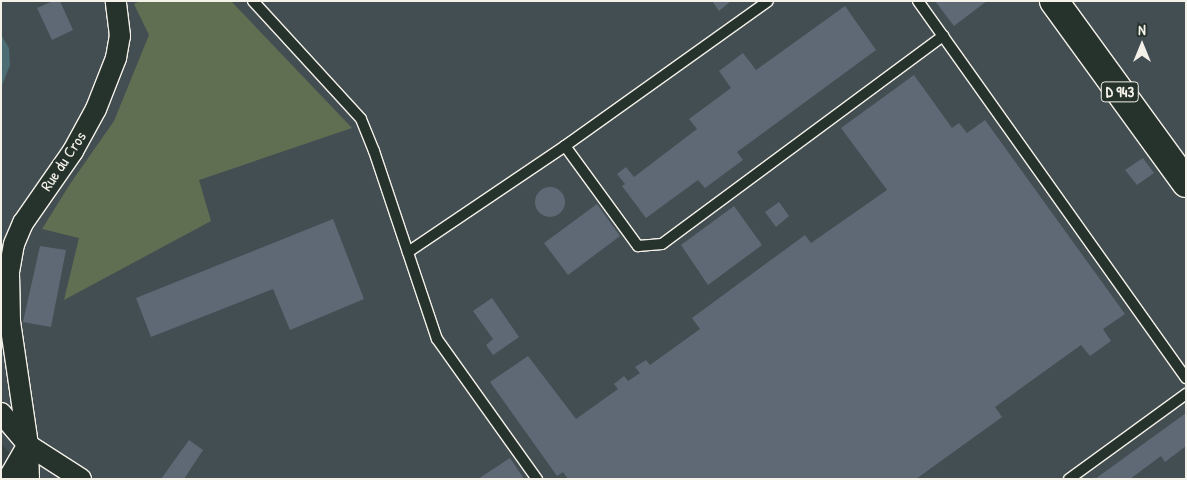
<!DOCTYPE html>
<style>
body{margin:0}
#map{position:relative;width:1187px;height:480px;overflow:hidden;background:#374343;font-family:"Patrick Hand",sans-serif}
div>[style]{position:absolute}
.built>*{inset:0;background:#434e52}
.green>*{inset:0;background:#606f51}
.water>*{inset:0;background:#4c6d73}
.building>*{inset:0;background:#5f6875}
.round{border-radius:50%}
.roads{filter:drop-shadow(1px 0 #f4f1e8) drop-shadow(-1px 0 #f4f1e8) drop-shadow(0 1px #f4f1e8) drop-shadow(0 -1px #f4f1e8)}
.service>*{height:10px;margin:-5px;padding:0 5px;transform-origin:5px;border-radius:5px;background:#26332d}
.minor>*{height:20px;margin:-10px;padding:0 10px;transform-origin:10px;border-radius:10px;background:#26332d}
.primary>*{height:28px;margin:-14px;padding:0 14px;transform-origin:14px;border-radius:14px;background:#26332d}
span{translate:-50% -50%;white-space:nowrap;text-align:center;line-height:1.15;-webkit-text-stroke:4.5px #26332d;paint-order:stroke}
.shield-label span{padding:1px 4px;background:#26332d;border:1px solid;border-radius:4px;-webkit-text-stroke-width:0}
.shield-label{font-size:15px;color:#f4f1e8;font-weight:700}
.street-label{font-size:16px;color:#f4f1e8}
.frame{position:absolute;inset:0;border:2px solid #f4f1e8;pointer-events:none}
.north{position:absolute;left:1117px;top:20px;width:50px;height:50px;-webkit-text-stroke:4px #26332d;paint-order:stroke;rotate:0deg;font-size:14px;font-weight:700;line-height:20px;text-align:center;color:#f4f1e8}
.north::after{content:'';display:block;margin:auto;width:18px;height:22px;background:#f4f1e8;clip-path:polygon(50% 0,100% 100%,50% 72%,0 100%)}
</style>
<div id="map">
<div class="built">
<div style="clip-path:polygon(1px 1px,1186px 1px,1186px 479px,36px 479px,1px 444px)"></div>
</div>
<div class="green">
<div style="clip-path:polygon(140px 1px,231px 1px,352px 128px,199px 180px,211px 221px,64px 300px,79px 238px,42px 229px,70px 184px,114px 121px,149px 35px,134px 4px)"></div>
</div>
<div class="water">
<div style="clip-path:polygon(1px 35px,9px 48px,10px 65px,1px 88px)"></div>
</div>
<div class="building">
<div style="clip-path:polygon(53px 1px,60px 1px,73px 30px,52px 40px,37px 8px)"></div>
<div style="clip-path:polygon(712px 1px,731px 1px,719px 11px)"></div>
<div style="clip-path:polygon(935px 1px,987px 1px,954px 26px)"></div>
<div style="clip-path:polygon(845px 6px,876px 50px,737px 152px,743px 160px,705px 188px,698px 180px,646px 218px,622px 186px,625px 184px,617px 174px,626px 167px,634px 177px,697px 129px,689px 119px,731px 88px,719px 71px,743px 53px,756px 70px)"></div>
<div style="clip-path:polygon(914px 75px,952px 128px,959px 123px,967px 133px,985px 120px,1125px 314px,1103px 329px,1111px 341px,1090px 356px,1081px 345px,995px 407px,1002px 417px,916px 479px,568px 479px,563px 472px,557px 476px,490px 382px,528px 356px,576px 419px,618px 389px,614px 384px,624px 376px,628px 381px,640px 373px,635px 367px,646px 360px,650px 365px,700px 329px,692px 318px,805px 235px,811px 243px,887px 190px,841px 128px)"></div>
<div style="clip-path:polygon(1143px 158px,1154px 173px,1137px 185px,1125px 170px)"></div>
<div class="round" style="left:535px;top:187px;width:30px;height:30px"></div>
<div style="clip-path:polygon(779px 202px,789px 216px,776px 227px,765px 212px)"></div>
<div style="clip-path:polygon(597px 204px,620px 236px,568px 275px,544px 243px)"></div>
<div style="clip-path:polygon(734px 206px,762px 245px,708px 285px,681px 245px)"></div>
<div style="clip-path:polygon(333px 219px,364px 299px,290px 330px,273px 289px,151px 337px,136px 298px)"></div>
<div style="clip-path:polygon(40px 246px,66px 250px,51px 327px,23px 322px)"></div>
<div style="clip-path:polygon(492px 298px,519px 337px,493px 355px,486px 345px,493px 339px,473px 311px)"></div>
<div style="clip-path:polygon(1186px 413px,1186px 446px,1165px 462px,1161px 456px,1130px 479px,1095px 479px)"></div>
<div style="clip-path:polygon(189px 440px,203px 450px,184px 479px,161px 479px)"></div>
<div style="clip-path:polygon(510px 458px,524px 479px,478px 479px)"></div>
</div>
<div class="roads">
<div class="service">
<div style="left:253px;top:1px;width:160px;rotate:47.5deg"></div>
<div style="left:361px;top:119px;width:35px;rotate:68deg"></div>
<div style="left:374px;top:151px;width:198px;rotate:71.5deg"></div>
<div style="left:437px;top:339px;width:172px;rotate:54.5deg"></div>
<div style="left:918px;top:1px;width:463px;rotate:54.6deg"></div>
<div style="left:565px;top:146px;width:124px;rotate:53.9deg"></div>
<div style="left:638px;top:246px;width:24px;rotate:-5deg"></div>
<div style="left:662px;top:244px;width:350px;rotate:-36.5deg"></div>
<div style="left:408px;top:252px;width:189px;rotate:-34deg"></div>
<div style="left:565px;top:146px;width:249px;rotate:-35.5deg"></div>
<div style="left:1069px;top:479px;width:145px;rotate:-36deg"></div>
</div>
<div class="minor">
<div style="left:1px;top:413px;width:42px;rotate:49.8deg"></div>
<div style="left:28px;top:445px;width:63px;rotate:32.7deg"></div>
<div style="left:8px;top:479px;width:39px;rotate:-60deg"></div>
<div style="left:29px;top:479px;width:34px;rotate:-92deg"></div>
<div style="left:28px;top:445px;width:125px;rotate:-98.3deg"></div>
<div style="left:10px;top:321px;width:49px;rotate:-91.2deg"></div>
<div style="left:9px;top:272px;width:28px;rotate:-80deg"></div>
<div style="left:14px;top:244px;width:23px;rotate:-67deg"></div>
<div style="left:23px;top:223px;width:88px;rotate:-55.2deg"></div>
<div style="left:73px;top:151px;width:48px;rotate:-61.3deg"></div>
<div style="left:96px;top:109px;width:55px;rotate:-68.6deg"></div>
<div style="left:116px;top:58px;width:22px;rotate:-80deg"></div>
<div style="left:120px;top:36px;width:35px;rotate:-97deg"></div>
</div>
<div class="primary">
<div style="left:1054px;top:1px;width:225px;rotate:54deg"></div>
</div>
</div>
<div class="shield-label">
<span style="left:1120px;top:92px">D 943</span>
</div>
<div class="street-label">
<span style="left:63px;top:161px;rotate:-56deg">Rue du Cros</span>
</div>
<div class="frame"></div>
<div class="north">N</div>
</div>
